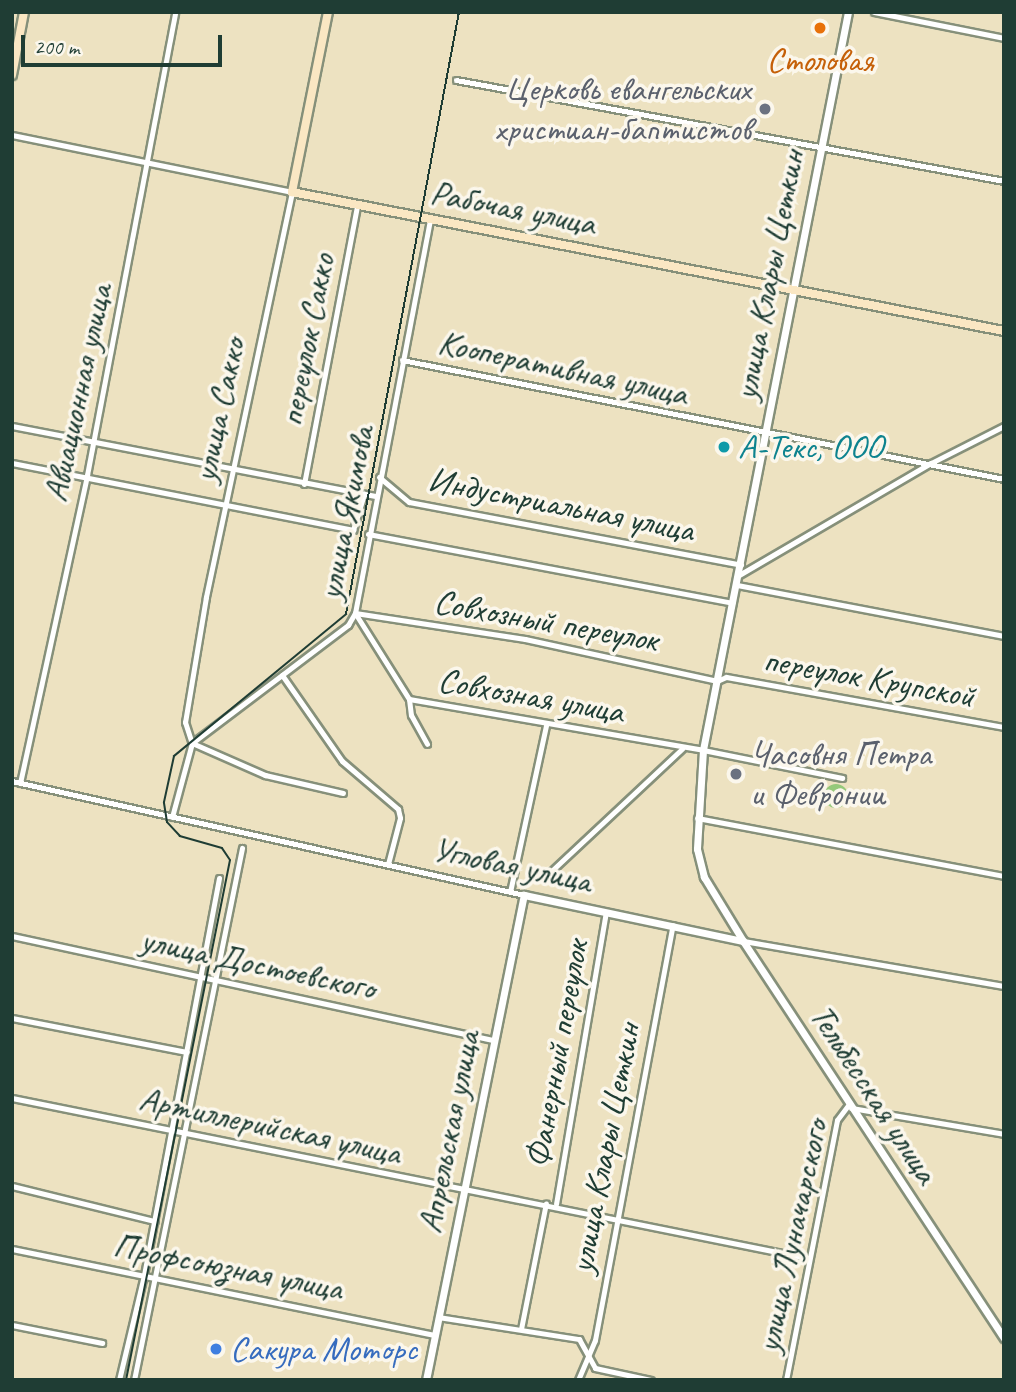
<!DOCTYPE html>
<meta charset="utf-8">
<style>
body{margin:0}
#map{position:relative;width:1016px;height:1392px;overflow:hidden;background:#ede2c1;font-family:Caveat,sans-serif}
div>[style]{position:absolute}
.green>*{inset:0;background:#95c97a}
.round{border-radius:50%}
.roads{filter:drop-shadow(2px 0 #86907a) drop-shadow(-2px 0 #86907a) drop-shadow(0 2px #86907a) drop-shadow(0 -2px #86907a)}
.minor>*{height:5px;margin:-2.5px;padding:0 2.5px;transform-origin:2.5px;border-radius:2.5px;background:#fff}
.tertiary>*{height:7px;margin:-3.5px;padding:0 3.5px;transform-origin:3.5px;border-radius:3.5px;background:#fff}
.secondary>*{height:8px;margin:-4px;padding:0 4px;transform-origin:4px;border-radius:4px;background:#fae7c3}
.tram>*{height:2px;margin:-1px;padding:0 1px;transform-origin:1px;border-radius:1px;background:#1f3d34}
.dots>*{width:19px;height:19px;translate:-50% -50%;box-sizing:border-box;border:4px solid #fbf7ec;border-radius:50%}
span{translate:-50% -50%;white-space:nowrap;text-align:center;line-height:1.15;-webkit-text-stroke:7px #fbf7ec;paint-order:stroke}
.food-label{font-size:35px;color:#c56008}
.worship-label{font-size:35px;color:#5b616d}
.right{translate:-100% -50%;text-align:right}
.left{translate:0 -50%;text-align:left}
.street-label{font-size:35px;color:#1f3d34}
.culture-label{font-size:35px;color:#0d838f}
.shop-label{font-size:35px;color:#366cbe}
.frame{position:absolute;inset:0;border:14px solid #1f3d34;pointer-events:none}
.scale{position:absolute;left:21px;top:35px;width:201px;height:32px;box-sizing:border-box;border:4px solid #1f3d34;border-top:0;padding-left:9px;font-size:21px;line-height:24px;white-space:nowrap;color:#1f3d34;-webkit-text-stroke:5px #fbf7ec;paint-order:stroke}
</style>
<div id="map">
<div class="green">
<div class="round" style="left:824px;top:784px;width:24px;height:24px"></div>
</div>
<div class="roads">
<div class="minor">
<div style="left:874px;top:12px;width:133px;rotate:11.3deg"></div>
<div style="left:456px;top:80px;width:557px;rotate:10.44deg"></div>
<div style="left:12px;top:135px;width:286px;rotate:11.5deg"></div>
<div style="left:292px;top:192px;width:414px;rotate:102deg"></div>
<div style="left:206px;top:597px;width:127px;rotate:99.5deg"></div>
<div style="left:185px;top:722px;width:22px;rotate:72deg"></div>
<div style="left:402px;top:360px;width:614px;rotate:11.18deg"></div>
<div style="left:12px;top:426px;width:370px;rotate:10.9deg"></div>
<div style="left:12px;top:463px;width:348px;rotate:11.1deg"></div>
<div style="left:353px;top:530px;width:38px;rotate:-73deg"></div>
<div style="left:379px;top:477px;width:39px;rotate:40deg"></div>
<div style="left:409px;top:502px;width:338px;rotate:10.7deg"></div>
<div style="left:304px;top:484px;width:284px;rotate:-79.2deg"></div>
<div style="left:368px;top:534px;width:371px;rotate:10.7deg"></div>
<div style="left:739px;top:575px;width:222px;rotate:-30.3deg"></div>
<div style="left:931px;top:463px;width:82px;rotate:-26.9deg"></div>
<div style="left:737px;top:585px;width:272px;rotate:10.8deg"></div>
<div style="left:355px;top:613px;width:172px;rotate:8.7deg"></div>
<div style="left:525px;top:639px;width:197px;rotate:12.3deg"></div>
<div style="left:717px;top:681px;width:10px;rotate:-24deg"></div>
<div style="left:726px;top:677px;width:282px;rotate:10.2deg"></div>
<div style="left:355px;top:613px;width:102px;rotate:57.9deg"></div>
<div style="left:409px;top:699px;width:298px;rotate:9.8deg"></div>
<div style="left:282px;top:675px;width:105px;rotate:55.1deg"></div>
<div style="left:342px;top:761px;width:74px;rotate:40.6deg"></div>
<div style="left:398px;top:809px;width:9px;rotate:77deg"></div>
<div style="left:400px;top:818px;width:48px;rotate:104.6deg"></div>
<div style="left:409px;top:699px;width:16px;rotate:83deg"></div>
<div style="left:411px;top:715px;width:33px;rotate:61deg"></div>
<div style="left:192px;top:743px;width:196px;rotate:-37.1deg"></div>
<div style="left:348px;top:625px;width:14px;rotate:-60deg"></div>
<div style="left:355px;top:613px;width:401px;rotate:-79.2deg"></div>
<div style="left:192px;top:743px;width:80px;rotate:23.7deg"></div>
<div style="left:265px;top:775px;width:80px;rotate:13deg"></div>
<div style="left:703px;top:750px;width:142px;rotate:11.4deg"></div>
<div style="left:12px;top:781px;width:525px;rotate:12.55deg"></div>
<div style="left:20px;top:783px;width:315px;rotate:-77.7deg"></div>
<div style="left:87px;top:475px;width:471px;rotate:-79.2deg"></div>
<div style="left:172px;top:817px;width:77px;rotate:-74.9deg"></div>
<div style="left:697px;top:818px;width:312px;rotate:10.7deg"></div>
<div style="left:546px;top:876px;width:187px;rotate:-43.1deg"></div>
<div style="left:510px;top:892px;width:171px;rotate:-77.8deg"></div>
<div style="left:12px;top:936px;width:493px;rotate:12.2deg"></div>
<div style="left:743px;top:941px;width:265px;rotate:9.8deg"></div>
<div style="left:12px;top:1018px;width:178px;rotate:11deg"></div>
<div style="left:12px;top:1098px;width:811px;rotate:11.38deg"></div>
<div style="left:851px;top:1108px;width:155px;rotate:9.6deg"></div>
<div style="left:12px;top:1186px;width:147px;rotate:13.8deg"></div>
<div style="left:556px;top:1204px;width:296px;rotate:-80.3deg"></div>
<div style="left:12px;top:1249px;width:431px;rotate:11.5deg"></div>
<div style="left:438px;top:1317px;width:143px;rotate:8.9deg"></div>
<div style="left:579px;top:1339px;width:33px;rotate:61deg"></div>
<div style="left:595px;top:1368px;width:57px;rotate:12.1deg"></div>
<div style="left:12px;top:1325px;width:92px;rotate:11.3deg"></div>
<div style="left:521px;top:1329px;width:128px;rotate:-78.8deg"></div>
<div style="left:119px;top:1380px;width:108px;rotate:-76.6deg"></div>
<div style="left:144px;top:1275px;width:404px;rotate:-79.3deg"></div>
<div style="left:134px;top:1380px;width:543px;rotate:-78.52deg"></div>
<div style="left:578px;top:1380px;width:43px;rotate:-67deg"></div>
<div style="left:595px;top:1340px;width:422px;rotate:-79.4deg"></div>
<div style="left:786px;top:1380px;width:265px;rotate:-78.9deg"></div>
<div style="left:837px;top:1120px;width:20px;rotate:-53deg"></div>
</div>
<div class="tertiary">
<div style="left:848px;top:12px;width:752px;rotate:101.12deg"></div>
<div style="left:703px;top:750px;width:99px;rotate:93.5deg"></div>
<div style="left:697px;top:849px;width:29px;rotate:76deg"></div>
<div style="left:704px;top:877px;width:75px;rotate:58.6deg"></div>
<div style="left:743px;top:941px;width:475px;rotate:56.7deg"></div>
<div style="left:426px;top:1380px;width:495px;rotate:-78.6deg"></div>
<div style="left:524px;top:895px;width:224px;rotate:11.9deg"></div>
</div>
<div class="secondary">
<div style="left:328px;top:12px;width:184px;rotate:101.3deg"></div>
<div style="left:292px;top:192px;width:725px;rotate:11.05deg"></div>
<div style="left:12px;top:75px;width:64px;rotate:-79.2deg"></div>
</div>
</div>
<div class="tram">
<div style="left:126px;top:1380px;width:530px;rotate:-78.69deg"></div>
<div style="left:230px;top:860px;width:14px;rotate:-124deg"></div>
<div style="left:222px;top:848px;width:44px;rotate:-164.1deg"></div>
<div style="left:180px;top:836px;width:19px;rotate:-133deg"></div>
<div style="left:167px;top:822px;width:20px;rotate:-99deg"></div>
<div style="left:164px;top:802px;width:47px;rotate:-77.7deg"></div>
<div style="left:174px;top:756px;width:223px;rotate:-39.5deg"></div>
<div style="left:346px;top:614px;width:613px;rotate:-79.37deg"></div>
</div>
<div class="dots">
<div style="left:820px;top:28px;background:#e8710a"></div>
<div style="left:765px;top:109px;background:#6b7280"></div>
<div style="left:724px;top:447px;background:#0f9aa8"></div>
<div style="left:736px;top:774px;background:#6b7280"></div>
<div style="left:216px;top:1349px;background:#3f7fe0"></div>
</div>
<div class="food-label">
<span style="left:820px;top:60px">Столовая</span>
</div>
<div class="worship-label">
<span class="right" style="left:751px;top:109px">Церковь евангельских<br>христиан-баптистов</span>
<span class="left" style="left:750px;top:774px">Часовня Петра<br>и Февронии</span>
</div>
<div class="street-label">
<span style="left:513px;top:208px;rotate:11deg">Рабочая улица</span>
<span style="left:769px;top:275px;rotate:-79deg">улица Клары Цеткин</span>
<span style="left:307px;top:340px;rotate:-79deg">переулок Сакко</span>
<span style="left:563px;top:368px;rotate:12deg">Кооперативная улица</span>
<span style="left:78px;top:393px;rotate:-78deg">Авиационная улица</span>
<span style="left:219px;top:410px;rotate:-78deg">улица Сакко</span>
<span style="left:561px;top:505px;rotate:11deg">Индустриальная улица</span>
<span style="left:346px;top:513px;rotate:-79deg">улица Якимова</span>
<span style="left:546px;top:621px;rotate:10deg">Совхозный переулок</span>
<span style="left:869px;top:678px;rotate:10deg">переулок Крупской</span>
<span style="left:531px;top:696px;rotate:10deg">Совхозная улица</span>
<span style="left:512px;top:865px;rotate:12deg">Угловая улица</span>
<span style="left:258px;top:964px;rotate:12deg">улица Достоевского</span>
<span style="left:557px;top:1054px;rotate:-80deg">Фанерный переулок</span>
<span style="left:874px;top:1094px;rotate:57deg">Тельбесская улица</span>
<span style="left:270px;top:1126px;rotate:12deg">Артиллерийская улица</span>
<span style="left:449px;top:1132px;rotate:-79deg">Апрельская улица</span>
<span style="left:605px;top:1148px;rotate:-79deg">улица Клары Цеткин</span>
<span style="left:792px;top:1236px;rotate:-78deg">улица Луначарского</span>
<span style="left:228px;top:1267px;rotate:11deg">Профсоюзная улица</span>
</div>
<div class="culture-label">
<span class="left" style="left:738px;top:447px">А-Текс, ООО</span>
</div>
<div class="shop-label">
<span class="left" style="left:230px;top:1349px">Сакура Моторс</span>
</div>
<div class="frame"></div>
<div class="scale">200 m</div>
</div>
